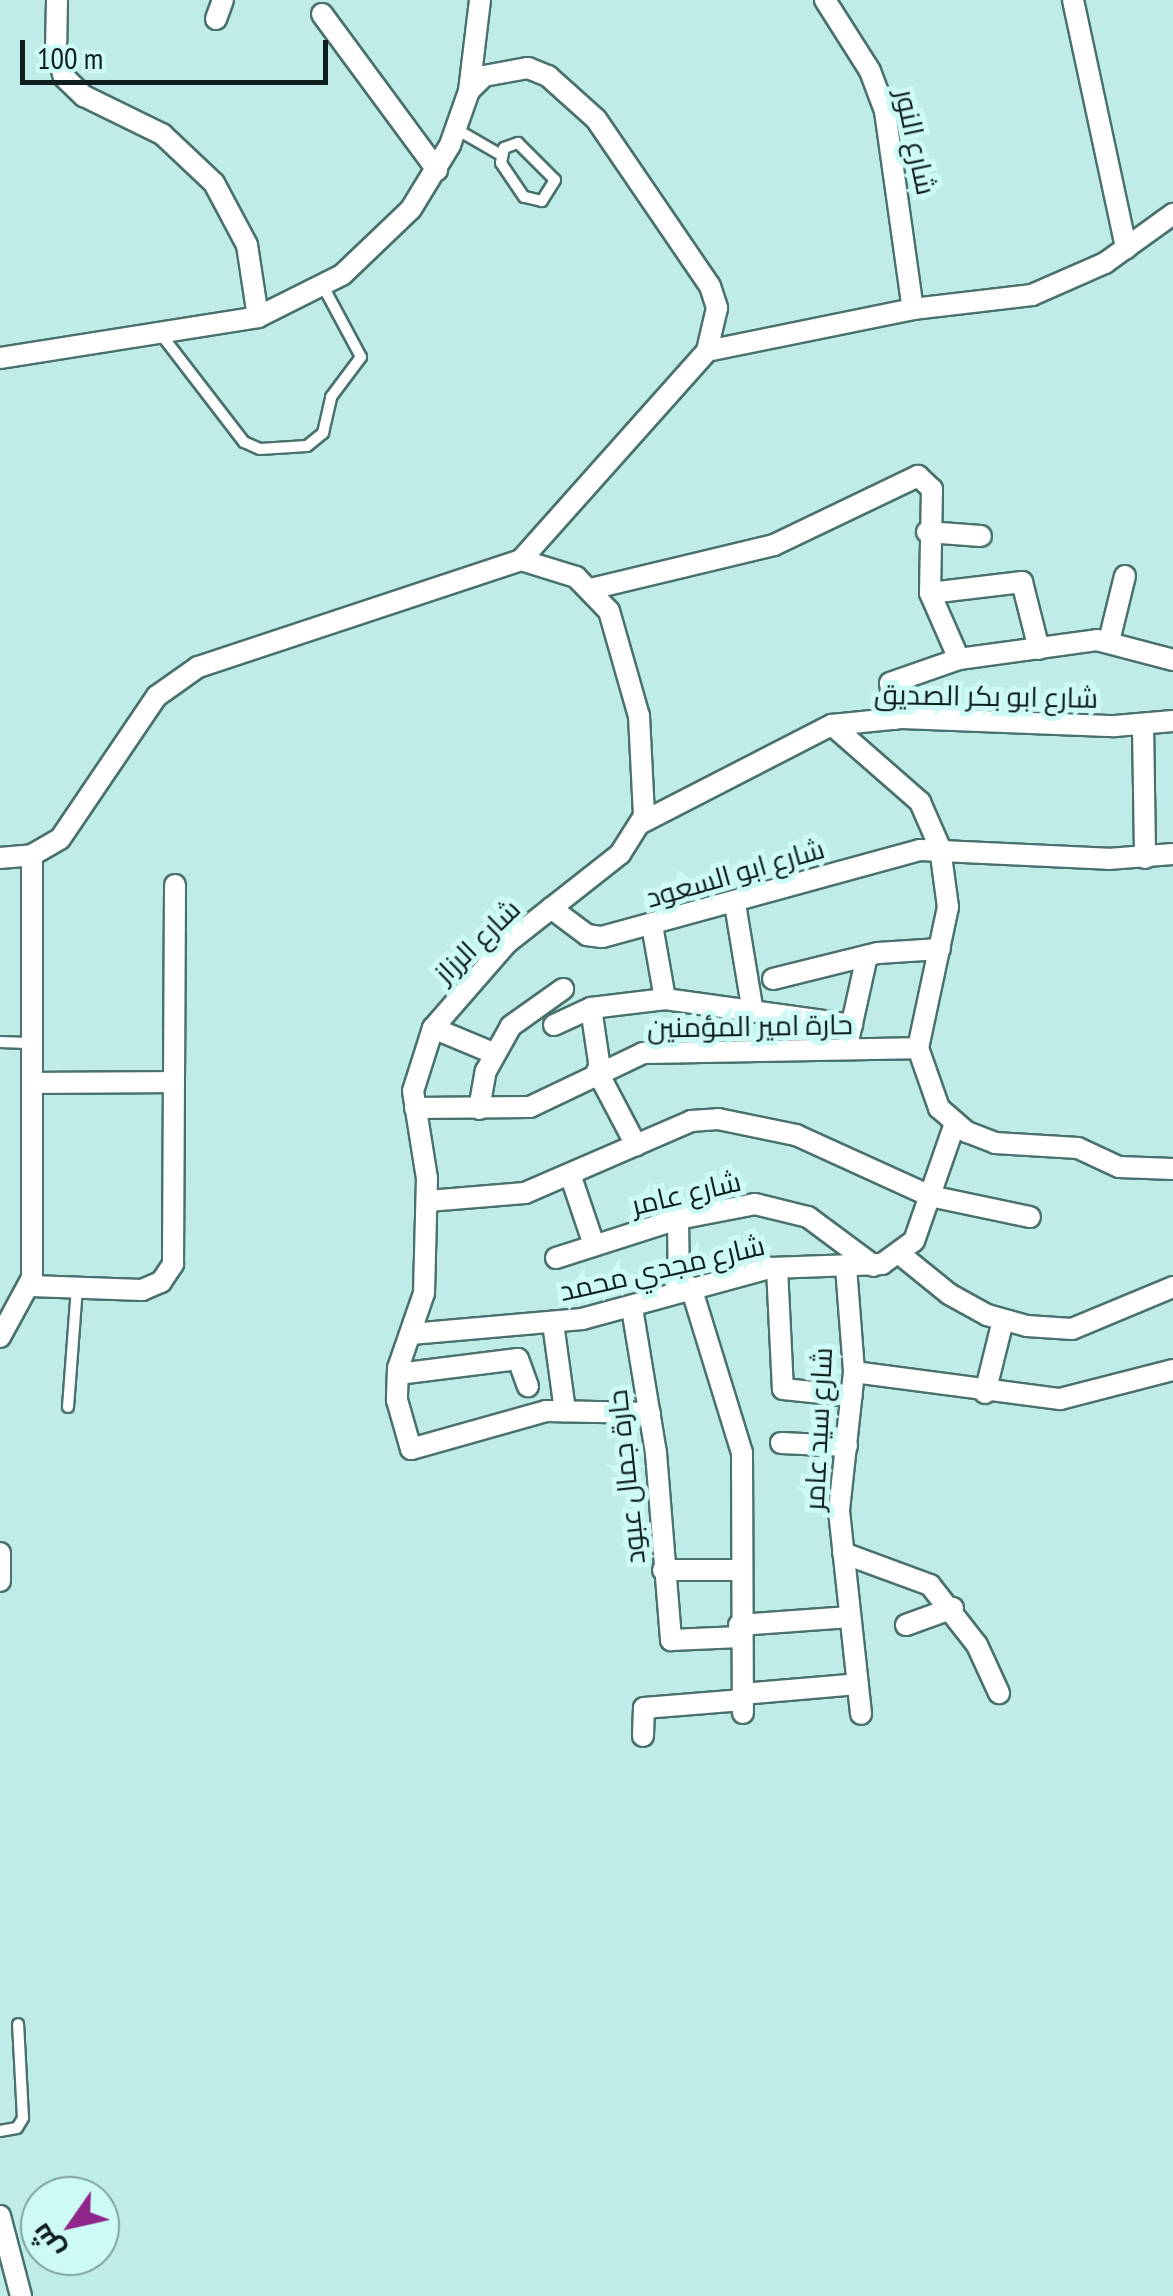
<!DOCTYPE html>
<meta charset="utf-8">
<style>
body{margin:0}
#map{position:relative;width:1173px;height:2296px;overflow:hidden;background:#c0ece8;font-family:"PT Sans Narrow",Cairo,sans-serif}
div>[style]{position:absolute}
.roads{filter:drop-shadow(2px 0 #49716e) drop-shadow(-2px 0 #49716e) drop-shadow(0 2px #49716e) drop-shadow(0 -2px #49716e)}
.lane>*{height:10px;margin:-5px;padding:0 5px;transform-origin:5px;border-radius:5px;background:#fff}
.street>*{height:20px;margin:-10px;padding:0 10px;transform-origin:10px;border-radius:10px;background:#fff}
span{translate:-50% -50%;white-space:nowrap;text-align:center;line-height:1.15;-webkit-text-stroke:10px #cdfaf5;paint-order:stroke}
.street-label{font-size:28px;color:#0d1e1d}
.north{position:absolute;left:20px;top:2176px;width:100px;height:100px;box-sizing:border-box;background:#cdfaf5;border:2px solid #80a29f;border-radius:50%;rotate:236deg;font-size:28px;font-weight:700;line-height:40px;text-align:center;color:#0d1e1d}
.north::after{content:'';display:block;margin:auto;width:35px;height:45px;background:#8f258a;clip-path:polygon(50% 0,100% 100%,50% 72%,0 100%)}
.scale{position:absolute;left:20px;top:40px;width:308px;height:45px;box-sizing:border-box;border:5px solid #0d1e1d;border-top:0;padding-left:12px;font-size:30px;line-height:35px;white-space:nowrap;color:#0d1e1d;-webkit-text-stroke:8px #cdfaf5;paint-order:stroke}
</style>
<div id="map">
<div class="roads">
<div class="lane">
<div style="left:456px;top:129px;width:52px;rotate:30deg"></div>
<div style="left:518px;top:143px;width:52px;rotate:45deg"></div>
<div style="left:555px;top:180px;width:25px;rotate:122deg"></div>
<div style="left:542px;top:201px;width:18px;rotate:-167deg"></div>
<div style="left:524px;top:197px;width:41px;rotate:-124.1deg"></div>
<div style="left:501px;top:163px;width:15px;rotate:-79deg"></div>
<div style="left:504px;top:148px;width:15px;rotate:-20deg"></div>
<div style="left:160px;top:333px;width:138px;rotate:52.4deg"></div>
<div style="left:244px;top:442px;width:17px;rotate:24deg"></div>
<div style="left:260px;top:449px;width:47px;rotate:-3.7deg"></div>
<div style="left:307px;top:446px;width:21px;rotate:-39deg"></div>
<div style="left:323px;top:433px;width:37px;rotate:-77deg"></div>
<div style="left:331px;top:397px;width:50px;rotate:-53.1deg"></div>
<div style="left:361px;top:357px;width:81px;rotate:-118.2deg"></div>
<div style="left:0;top:1042px;width:35px;rotate:2deg"></div>
<div style="left:68px;top:1407px;width:119px;rotate:-85.7deg"></div>
<div style="left:0;top:2131px;width:17px;rotate:-10deg"></div>
<div style="left:17px;top:2128px;width:12px;rotate:-59deg"></div>
<div style="left:23px;top:2118px;width:94px;rotate:-93deg"></div>
</div>
<div class="street">
<div style="left:57px;top:0;width:51px;rotate:91.1deg"></div>
<div style="left:56px;top:51px;width:27px;rotate:73deg"></div>
<div style="left:64px;top:77px;width:28px;rotate:44deg"></div>
<div style="left:84px;top:96px;width:87px;rotate:26deg"></div>
<div style="left:162px;top:134px;width:71px;rotate:43.3deg"></div>
<div style="left:214px;top:183px;width:70px;rotate:62deg"></div>
<div style="left:247px;top:245px;width:73px;rotate:81.3deg"></div>
<div style="left:825px;top:0;width:84px;rotate:57.6deg"></div>
<div style="left:870px;top:71px;width:43px;rotate:69.4deg"></div>
<div style="left:885px;top:111px;width:200px;rotate:82deg"></div>
<div style="left:1073px;top:0;width:254px;rotate:77.9deg"></div>
<div style="left:322px;top:14px;width:194px;rotate:53.6deg"></div>
<div style="left:216px;top:19px;width:20px;rotate:-70deg"></div>
<div style="left:469px;top:91px;width:21px;rotate:-45deg"></div>
<div style="left:484px;top:76px;width:45px;rotate:-10.3deg"></div>
<div style="left:528px;top:68px;width:22px;rotate:22deg"></div>
<div style="left:548px;top:76px;width:64px;rotate:41.9deg"></div>
<div style="left:596px;top:119px;width:202px;rotate:55.7deg"></div>
<div style="left:710px;top:286px;width:23px;rotate:72deg"></div>
<div style="left:717px;top:308px;width:44px;rotate:103.1deg"></div>
<div style="left:0;top:358px;width:261px;rotate:-9deg"></div>
<div style="left:258px;top:317px;width:94px;rotate:-26.6deg"></div>
<div style="left:342px;top:275px;width:95px;rotate:-43.7deg"></div>
<div style="left:411px;top:209px;width:75px;rotate:-58.6deg"></div>
<div style="left:450px;top:145px;width:57px;rotate:-70.6deg"></div>
<div style="left:469px;top:91px;width:92px;rotate:-83.1deg"></div>
<div style="left:927px;top:532px;width:54px;rotate:4.2deg"></div>
<div style="left:521px;top:560px;width:58px;rotate:17.2deg"></div>
<div style="left:576px;top:577px;width:47px;rotate:45.9deg"></div>
<div style="left:609px;top:611px;width:109px;rotate:74.1deg"></div>
<div style="left:639px;top:716px;width:100px;rotate:87.1deg"></div>
<div style="left:644px;top:816px;width:45px;rotate:122.3deg"></div>
<div style="left:620px;top:854px;width:144px;rotate:141.8deg"></div>
<div style="left:507px;top:943px;width:113px;rotate:131deg"></div>
<div style="left:433px;top:1028px;width:66px;rotate:107.6deg"></div>
<div style="left:413px;top:1091px;width:88px;rotate:80.9deg"></div>
<div style="left:427px;top:1178px;width:115px;rotate:91.5deg"></div>
<div style="left:424px;top:1293px;width:79px;rotate:109.1deg"></div>
<div style="left:398px;top:1368px;width:32px;rotate:92deg"></div>
<div style="left:397px;top:1400px;width:51px;rotate:74.1deg"></div>
<div style="left:411px;top:1449px;width:140px;rotate:-15.7deg"></div>
<div style="left:546px;top:1411px;width:104px;rotate:1.1deg"></div>
<div style="left:591px;top:589px;width:188px;rotate:-13.5deg"></div>
<div style="left:774px;top:545px;width:160px;rotate:-25.6deg"></div>
<div style="left:918px;top:476px;width:19px;rotate:43deg"></div>
<div style="left:932px;top:489px;width:104px;rotate:91.1deg"></div>
<div style="left:930px;top:593px;width:72px;rotate:66.3deg"></div>
<div style="left:959px;top:659px;width:139px;rotate:-7.8deg"></div>
<div style="left:1097px;top:640px;width:79px;rotate:14.7deg"></div>
<div style="left:930px;top:593px;width:93px;rotate:-6.8deg"></div>
<div style="left:1022px;top:582px;width:69px;rotate:75.8deg"></div>
<div style="left:1109px;top:641px;width:67px;rotate:-76.2deg"></div>
<div style="left:894px;top:719px;width:36px;rotate:-96deg"></div>
<div style="left:890px;top:683px;width:73px;rotate:-19.2deg"></div>
<div style="left:832px;top:725px;width:117px;rotate:41.2deg"></div>
<div style="left:920px;top:802px;width:50px;rotate:66.5deg"></div>
<div style="left:940px;top:848px;width:60px;rotate:82.3deg"></div>
<div style="left:948px;top:907px;width:144px;rotate:102deg"></div>
<div style="left:918px;top:1048px;width:64px;rotate:70.7deg"></div>
<div style="left:939px;top:1108px;width:37px;rotate:41deg"></div>
<div style="left:967px;top:1132px;width:30px;rotate:21deg"></div>
<div style="left:995px;top:1143px;width:83px;rotate:3.4deg"></div>
<div style="left:1078px;top:1148px;width:45px;rotate:24.9deg"></div>
<div style="left:1119px;top:1167px;width:54px;rotate:2.1deg"></div>
<div style="left:1143px;top:725px;width:133px;rotate:89.1deg"></div>
<div style="left:641px;top:823px;width:215px;rotate:-27.2deg"></div>
<div style="left:832px;top:725px;width:70px;rotate:-5.7deg"></div>
<div style="left:902px;top:718px;width:213px;rotate:2.2deg"></div>
<div style="left:1115px;top:726px;width:58px;rotate:-4.9deg"></div>
<div style="left:0;top:858px;width:32px;rotate:-5deg"></div>
<div style="left:32px;top:855px;width:32px;rotate:-30deg"></div>
<div style="left:60px;top:839px;width:173px;rotate:-55.9deg"></div>
<div style="left:157px;top:696px;width:50px;rotate:-35.3deg"></div>
<div style="left:198px;top:667px;width:340px;rotate:-18.3deg"></div>
<div style="left:521px;top:560px;width:280px;rotate:-48.3deg"></div>
<div style="left:707px;top:351px;width:210px;rotate:-11.5deg"></div>
<div style="left:913px;top:309px;width:120px;rotate:-6.7deg"></div>
<div style="left:1032px;top:295px;width:80px;rotate:-23.7deg"></div>
<div style="left:1105px;top:263px;width:84px;rotate:-35.8deg"></div>
<div style="left:735px;top:904px;width:104px;rotate:80.6deg"></div>
<div style="left:551px;top:908px;width:45px;rotate:36.9deg"></div>
<div style="left:587px;top:935px;width:15px;rotate:8deg"></div>
<div style="left:602px;top:937px;width:330px;rotate:-15.3deg"></div>
<div style="left:920px;top:850px;width:188px;rotate:2.7deg"></div>
<div style="left:1108px;top:859px;width:65px;rotate:-4.4deg"></div>
<div style="left:652px;top:925px;width:75px;rotate:80deg"></div>
<div style="left:773px;top:979px;width:108px;rotate:-13.9deg"></div>
<div style="left:878px;top:953px;width:62px;rotate:-3.7deg"></div>
<div style="left:591px;top:1008px;width:62px;rotate:81.6deg"></div>
<div style="left:554px;top:1025px;width:41px;rotate:-24.7deg"></div>
<div style="left:591px;top:1008px;width:75px;rotate:-6.9deg"></div>
<div style="left:665px;top:999px;width:189px;rotate:7.9deg"></div>
<div style="left:433px;top:1028px;width:65px;rotate:22.6deg"></div>
<div style="left:849px;top:1037px;width:83px;rotate:-77.5deg"></div>
<div style="left:597px;top:1071px;width:84px;rotate:62.2deg"></div>
<div style="left:174px;top:1082px;width:197px;rotate:-89.7deg"></div>
<div style="left:415px;top:1108px;width:115px;rotate:-0.5deg"></div>
<div style="left:530px;top:1107px;width:125px;rotate:-25.5deg"></div>
<div style="left:643px;top:1053px;width:275px;rotate:-1deg"></div>
<div style="left:479px;top:1109px;width:39px;rotate:-80deg"></div>
<div style="left:486px;top:1071px;width:51px;rotate:-60.9deg"></div>
<div style="left:511px;top:1026px;width:64px;rotate:-35.4deg"></div>
<div style="left:571px;top:1177px;width:72px;rotate:71.3deg"></div>
<div style="left:428px;top:1201px;width:97px;rotate:-4.7deg"></div>
<div style="left:525px;top:1193px;width:181px;rotate:-23.4deg"></div>
<div style="left:691px;top:1121px;width:27px;rotate:-4deg"></div>
<div style="left:718px;top:1119px;width:80px;rotate:11.6deg"></div>
<div style="left:796px;top:1135px;width:147px;rotate:24.5deg"></div>
<div style="left:930px;top:1196px;width:102px;rotate:11.9deg"></div>
<div style="left:678px;top:1219px;width:72px;rotate:89.2deg"></div>
<div style="left:901px;top:1255px;width:62px;rotate:39.1deg"></div>
<div style="left:949px;top:1294px;width:43px;rotate:28.9deg"></div>
<div style="left:987px;top:1315px;width:41px;rotate:15.4deg"></div>
<div style="left:1027px;top:1326px;width:45px;rotate:3.8deg"></div>
<div style="left:1072px;top:1329px;width:109px;rotate:-22.6deg"></div>
<div style="left:556px;top:1258px;width:128px;rotate:-17.7deg"></div>
<div style="left:678px;top:1219px;width:78px;rotate:-11deg"></div>
<div style="left:755px;top:1204px;width:55px;rotate:13.8deg"></div>
<div style="left:808px;top:1217px;width:82px;rotate:36.6deg"></div>
<div style="left:846px;top:1267px;width:105px;rotate:85.6deg"></div>
<div style="left:854px;top:1372px;width:140px;rotate:96.2deg"></div>
<div style="left:839px;top:1511px;width:204px;rotate:83.8deg"></div>
<div style="left:777px;top:1268px;width:121px;rotate:87.2deg"></div>
<div style="left:783px;top:1389px;width:69px;rotate:5.8deg"></div>
<div style="left:31px;top:1286px;width:111px;rotate:2.1deg"></div>
<div style="left:142px;top:1290px;width:21px;rotate:-23deg"></div>
<div style="left:161px;top:1282px;width:22px;rotate:-56deg"></div>
<div style="left:173px;top:1264px;width:182px;rotate:-89.7deg"></div>
<div style="left:174px;top:1082px;width:138px;rotate:179.6deg"></div>
<div style="left:691px;top:1287px;width:174px;rotate:72.9deg"></div>
<div style="left:742px;top:1453px;width:260px;rotate:89.8deg"></div>
<div style="left:632px;top:1308px;width:147px;rotate:80.6deg"></div>
<div style="left:656px;top:1453px;width:188px;rotate:85.4deg"></div>
<div style="left:671px;top:1640px;width:69px;rotate:-2.5deg"></div>
<div style="left:553px;top:1323px;width:89px;rotate:82.2deg"></div>
<div style="left:411px;top:1334px;width:172px;rotate:-5deg"></div>
<div style="left:582px;top:1319px;width:195px;rotate:-15.2deg"></div>
<div style="left:770px;top:1268px;width:112px;rotate:-2deg"></div>
<div style="left:882px;top:1264px;width:39px;rotate:-36deg"></div>
<div style="left:914px;top:1241px;width:125px;rotate:-70.8deg"></div>
<div style="left:0;top:1337px;width:67px;rotate:-61.5deg"></div>
<div style="left:32px;top:1278px;width:423px;rotate:-90deg"></div>
<div style="left:854px;top:1372px;width:208px;rotate:7.5deg"></div>
<div style="left:1060px;top:1399px;width:117px;rotate:-14.4deg"></div>
<div style="left:398px;top:1374px;width:121px;rotate:-7.1deg"></div>
<div style="left:518px;top:1359px;width:29px;rotate:70deg"></div>
<div style="left:985px;top:1393px;width:75px;rotate:-76.1deg"></div>
<div style="left:781px;top:1443px;width:66px;rotate:2.6deg"></div>
<div style="left:0;top:1553px;width:28px;rotate:90deg"></div>
<div style="left:843px;top:1553px;width:93px;rotate:20.2deg"></div>
<div style="left:930px;top:1585px;width:76px;rotate:51.9deg"></div>
<div style="left:977px;top:1645px;width:53px;rotate:65.4deg"></div>
<div style="left:663px;top:1570px;width:78px"></div>
<div style="left:739px;top:1625px;width:111px;rotate:-4.1deg"></div>
<div style="left:906px;top:1625px;width:50px;rotate:-19.9deg"></div>
<div style="left:742px;top:1694px;width:116px;rotate:-4.9deg"></div>
<div style="left:643px;top:1736px;width:28px;rotate:-88deg"></div>
<div style="left:644px;top:1708px;width:99px;rotate:-4.6deg"></div>
<div style="left:0;top:2216px;width:83px;rotate:75.3deg"></div>
</div>
</div>
<div class="street-label">
<span style="left:916px;top:142px;rotate:78deg">شارع النور</span>
<span style="left:986px;top:696px;rotate:1deg">شارع ابو بكر الصديق</span>
<span style="left:735px;top:873px;rotate:-16deg">شارع ابو السعود</span>
<span style="left:477px;top:941px;rotate:-44deg">شارع الرزاز</span>
<span style="left:750px;top:1026px;rotate:-1deg">حارة امير المؤمنين</span>
<span style="left:686px;top:1193px;rotate:-13deg">شارع عامر</span>
<span style="left:662px;top:1268px;rotate:-13deg">شارع مجدي محمد</span>
<span style="left:818px;top:1429px;rotate:-87deg">شارع سيد عامر</span>
<span style="left:626px;top:1477px;rotate:-96deg">حارة جمال عبود</span>
</div>
<div class="north">ش</div>
<div class="scale">100 m</div>
</div>
